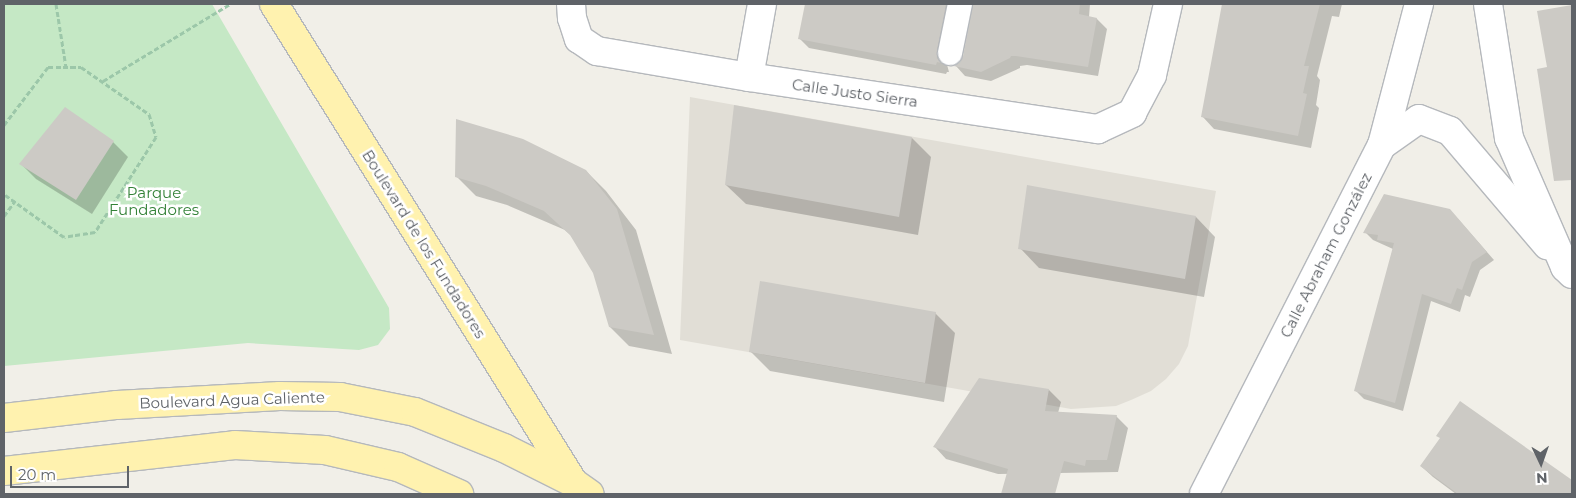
<!DOCTYPE html>
<meta charset="utf-8">
<style>
body{margin:0}
#map{position:relative;width:1576px;height:498px;overflow:hidden;background:#f1efe8;font-family:Montserrat,sans-serif}
div>[style]{position:absolute}
.education>*{inset:0;background:#e1ded6}
.green>*{inset:0;background:#c5e8c5}
.shadow>*{inset:0;background:#0003}
.building>*{inset:0;background:#cccac5}
.path>*{height:3px;margin-top:-1.5px;transform-origin:0;background:repeating-linear-gradient(90deg,#9cc7a9 0 5px,transparent 0 7.5px)}
.roads{filter:drop-shadow(1px 0 #b5b8bc) drop-shadow(-1px 0 #b5b8bc) drop-shadow(0 1px #b5b8bc) drop-shadow(0 -1px #b5b8bc)}
.service>*{height:24px;margin:-12px;padding:0 12px;transform-origin:12px;border-radius:12px;background:#fff}
.minor>*{height:28px;margin:-14px;padding:0 14px;transform-origin:14px;border-radius:14px;background:#fff}
.tertiary>*{height:28px;margin:-14px;padding:0 14px;transform-origin:14px;border-radius:14px;background:#fff}
.secondary>*{height:28px;margin:-14px;padding:0 14px;transform-origin:14px;border-radius:14px;background:#fff}
.primary>*{height:28px;margin:-14px;padding:0 14px;transform-origin:14px;border-radius:14px;background:#fff2af}
span{translate:-50% -50%;white-space:nowrap;text-align:center;line-height:1.15;-webkit-text-stroke:5px #fff;paint-order:stroke}
.street-label{font-size:15px;color:#5f6368}
.park-label{font-size:15px;color:#348238}
.frame{position:absolute;inset:0;border:5px solid #5f6368;pointer-events:none}
.north{position:absolute;left:1516px;top:438px;width:50px;height:50px;-webkit-text-stroke:4px #fff;paint-order:stroke;rotate:177deg;font-size:14px;font-weight:700;line-height:20px;text-align:center;color:#5f6368}
.north::after{content:'';display:block;margin:auto;width:18px;height:22px;background:#5f6368;clip-path:polygon(50% 0,100% 100%,50% 72%,0 100%)}
.scale{position:absolute;left:10px;top:466px;width:119px;height:22px;box-sizing:border-box;border:2px solid #5f6368;border-top:0;padding-left:6px;font-size:15px;line-height:18px;white-space:nowrap;color:#5f6368;-webkit-text-stroke:4px #fff;paint-order:stroke}
</style>
<div id="map">
<div class="education">
<div style="clip-path:polygon(690px 97px,1216px 191px,1188px 346px,1179px 364px,1166px 379px,1151px 391px,1131px 400px,1116px 406px,1071px 409px,680px 340px)"></div>
</div>
<div class="green">
<div style="clip-path:polygon(4px 4px,212px 4px,389px 308px,390px 329px,378px 345px,359px 350px,248px 343px,4px 366px)"></div>
</div>
<div class="shadow">
<div style="clip-path:polygon(807px 4px,961px 4px,946px 61px,949px 72px,947px 72px,946px 74px,809px 48px,799px 38px)"></div>
<div style="clip-path:polygon(974px 4px,1090px 4px,1089px 17px,1097px 19px,1107px 29px,1098px 76px,1027px 65px,1020px 66px,1020px 68px,991px 81px,965px 76px,956px 66px,961px 63px,965px 56px)"></div>
<div style="clip-path:polygon(1224px 4px,1342px 4px,1339px 17px,1332px 16px,1317px 76px,1320px 80px,1316px 105px,1319px 108px,1311px 148px,1214px 129px,1202px 116px)"></div>
<div style="clip-path:polygon(1572px 6px,1572px 133px,1557px 136px,1549px 68px,1539px 12px)"></div>
<div style="clip-path:polygon(912px 138px,931px 157px,918px 235px,746px 204px,726px 185px)"></div>
<div style="clip-path:polygon(113px 142px,128px 157px,92px 214px,36px 179px,21px 164px)"></div>
<div style="clip-path:polygon(586px 171px,606px 191px,636px 230px,672px 354px,629px 346px,610px 327px,594px 272px,574px 238px,565px 230px,507px 205px,476px 196px,456px 176px)"></div>
<div style="clip-path:polygon(1196px 217px,1215px 237px,1204px 297px,1039px 268px,1020px 248px)"></div>
<div style="clip-path:polygon(1458px 219px,1494px 260px,1480px 270px,1470px 297px,1465px 295px,1460px 312px,1431px 301px,1403px 411px,1364px 399px,1356px 391px,1393px 249px,1373px 240px,1365px 232px)"></div>
<div style="clip-path:polygon(935px 313px,955px 333px,944px 402px,770px 371px,751px 352px)"></div>
<div style="clip-path:polygon(1049px 390px,1061px 402px,1058px 413px,1116px 416px,1128px 428px,1118px 472px,998px 474px,946px 459px,935px 447px)"></div>
<div style="clip-path:polygon(1460px 403px,1572px 482px,1572px 494px,1456px 494px,1433px 477px,1421px 466px,1441px 438px)"></div>
</div>
<div class="building">
<div style="clip-path:polygon(805px 4px,946px 4px,937px 50px,937px 58px,941px 63px,937px 62px,936px 65px,798px 39px)"></div>
<div style="clip-path:polygon(973px 4px,1080px 4px,1079px 14px,1097px 18px,1088px 67px,1016px 56px,1011px 56px,1010px 58px,981px 72px,954px 66px,960px 62px,963px 56px)"></div>
<div style="clip-path:polygon(1222px 4px,1320px 4px,1304px 66px,1309px 66px,1303px 93px,1307px 94px,1298px 136px,1201px 117px)"></div>
<div style="clip-path:polygon(1572px 5px,1572px 180px,1554px 181px,1537px 69px,1547px 67px,1537px 11px)"></div>
<div style="clip-path:polygon(734px 105px,912px 137px,899px 217px,725px 185px)"></div>
<div style="clip-path:polygon(65px 107px,114px 141px,76px 200px,19px 164px)"></div>
<div style="clip-path:polygon(456px 119px,523px 139px,586px 170px,617px 209px,654px 335px,609px 327px,593px 273px,570px 235px,544px 211px,486px 186px,455px 177px)"></div>
<div style="clip-path:polygon(1027px 185px,1196px 216px,1185px 279px,1018px 249px)"></div>
<div style="clip-path:polygon(1384px 194px,1450px 209px,1487px 252px,1472px 262px,1462px 290px,1457px 288px,1451px 304px,1422px 294px,1395px 403px,1354px 391px,1394px 243px,1377px 240px,1378px 235px,1363px 233px)"></div>
<div style="clip-path:polygon(760px 281px,936px 312px,925px 383px,749px 352px)"></div>
<div style="clip-path:polygon(979px 378px,1049px 389px,1045px 411px,1117px 415px,1107px 460px,1086px 460px,1085px 466px,1064px 461px,1055px 494px,1001px 494px,1008px 469px,933px 447px)"></div>
<div style="clip-path:polygon(1460px 401px,1572px 480px,1572px 494px,1458px 494px,1420px 466px,1440px 438px,1436px 436px)"></div>
</div>
<div class="path">
<div style="left:56px;top:4px;width:64px;rotate:81deg"></div>
<div style="left:103px;top:81px;width:149px;rotate:-31.2deg"></div>
<div style="left:4px;top:125px;width:73px;rotate:-52.8deg"></div>
<div style="left:48px;top:67px;width:33px"></div>
<div style="left:81px;top:67px;width:83px;rotate:34.7deg"></div>
<div style="left:149px;top:114px;width:24px;rotate:73deg"></div>
<div style="left:156px;top:137px;width:113px;rotate:122.7deg"></div>
<div style="left:95px;top:232px;width:31px;rotate:171deg"></div>
<div style="left:64px;top:237px;width:74px;rotate:-144.4deg"></div>
<div style="left:4px;top:216px;width:19px;rotate:-54deg"></div>
</div>
<div class="roads">
<div class="service">
<div style="left:950px;top:53px;width:50px;rotate:-78.5deg"></div>
</div>
<div class="minor">
<div style="left:571px;top:4px;width:14px;rotate:86deg"></div>
<div style="left:572px;top:18px;width:22px;rotate:72deg"></div>
<div style="left:579px;top:39px;width:22px;rotate:34deg"></div>
<div style="left:597px;top:51px;width:154px;rotate:9.7deg"></div>
<div style="left:749px;top:77px;width:353px;rotate:8.5deg"></div>
<div style="left:1098px;top:129px;width:38px;rotate:-25deg"></div>
<div style="left:1132px;top:113px;width:43px;rotate:-62.2deg"></div>
<div style="left:1152px;top:75px;width:73px;rotate:-77.3deg"></div>
<div style="left:749px;top:77px;width:74px;rotate:-79.9deg"></div>
</div>
<div class="tertiary">
<div style="left:1204px;top:494px;width:392px;rotate:-63deg"></div>
<div style="left:1382px;top:145px;width:146px;rotate:-75.3deg"></div>
</div>
<div class="secondary">
<div style="left:1488px;top:4px;width:136px;rotate:81.1deg"></div>
<div style="left:1509px;top:138px;width:141px;rotate:66.5deg"></div>
<div style="left:1565px;top:267px;width:10px;rotate:45deg"></div>
<div style="left:1382px;top:145px;width:45px;rotate:-35.1deg"></div>
<div style="left:1419px;top:119px;width:33px;rotate:21deg"></div>
<div style="left:1450px;top:131px;width:150px;rotate:49.6deg"></div>
</div>
<div class="primary">
<div style="left:274px;top:4px;width:567px;rotate:57.96deg"></div>
<div style="left:4px;top:418px;width:114px;rotate:-6.6deg"></div>
<div style="left:117px;top:405px;width:163px;rotate:-3.2deg"></div>
<div style="left:280px;top:396px;width:60px;rotate:1deg"></div>
<div style="left:340px;top:397px;width:76px;rotate:11.3deg"></div>
<div style="left:415px;top:412px;width:96px;rotate:22deg"></div>
<div style="left:504px;top:448px;width:78px;rotate:26.6deg"></div>
<div style="left:574px;top:483px;width:19px;rotate:35deg"></div>
<div style="left:4px;top:471px;width:232px;rotate:-6.4deg"></div>
<div style="left:235px;top:445px;width:90px;rotate:3.2deg"></div>
<div style="left:325px;top:450px;width:75px;rotate:13.1deg"></div>
<div style="left:398px;top:467px;width:67px;rotate:23.9deg"></div>
</div>
</div>
<div class="street-label">
<span style="left:855px;top:93px;rotate:8deg">Calle Justo Sierra</span>
<span style="left:424px;top:244px;rotate:58deg">Boulevard de los Fundadores</span>
<span style="left:1326px;top:255px;rotate:-63deg">Calle Abraham González</span>
<span style="left:232px;top:400px;rotate:-2deg">Boulevard Agua Caliente</span>
</div>
<div class="park-label">
<span style="left:154px;top:201px">Parque<br>Fundadores</span>
</div>
<div class="frame"></div>
<div class="north">N</div>
<div class="scale">20 m</div>
</div>
